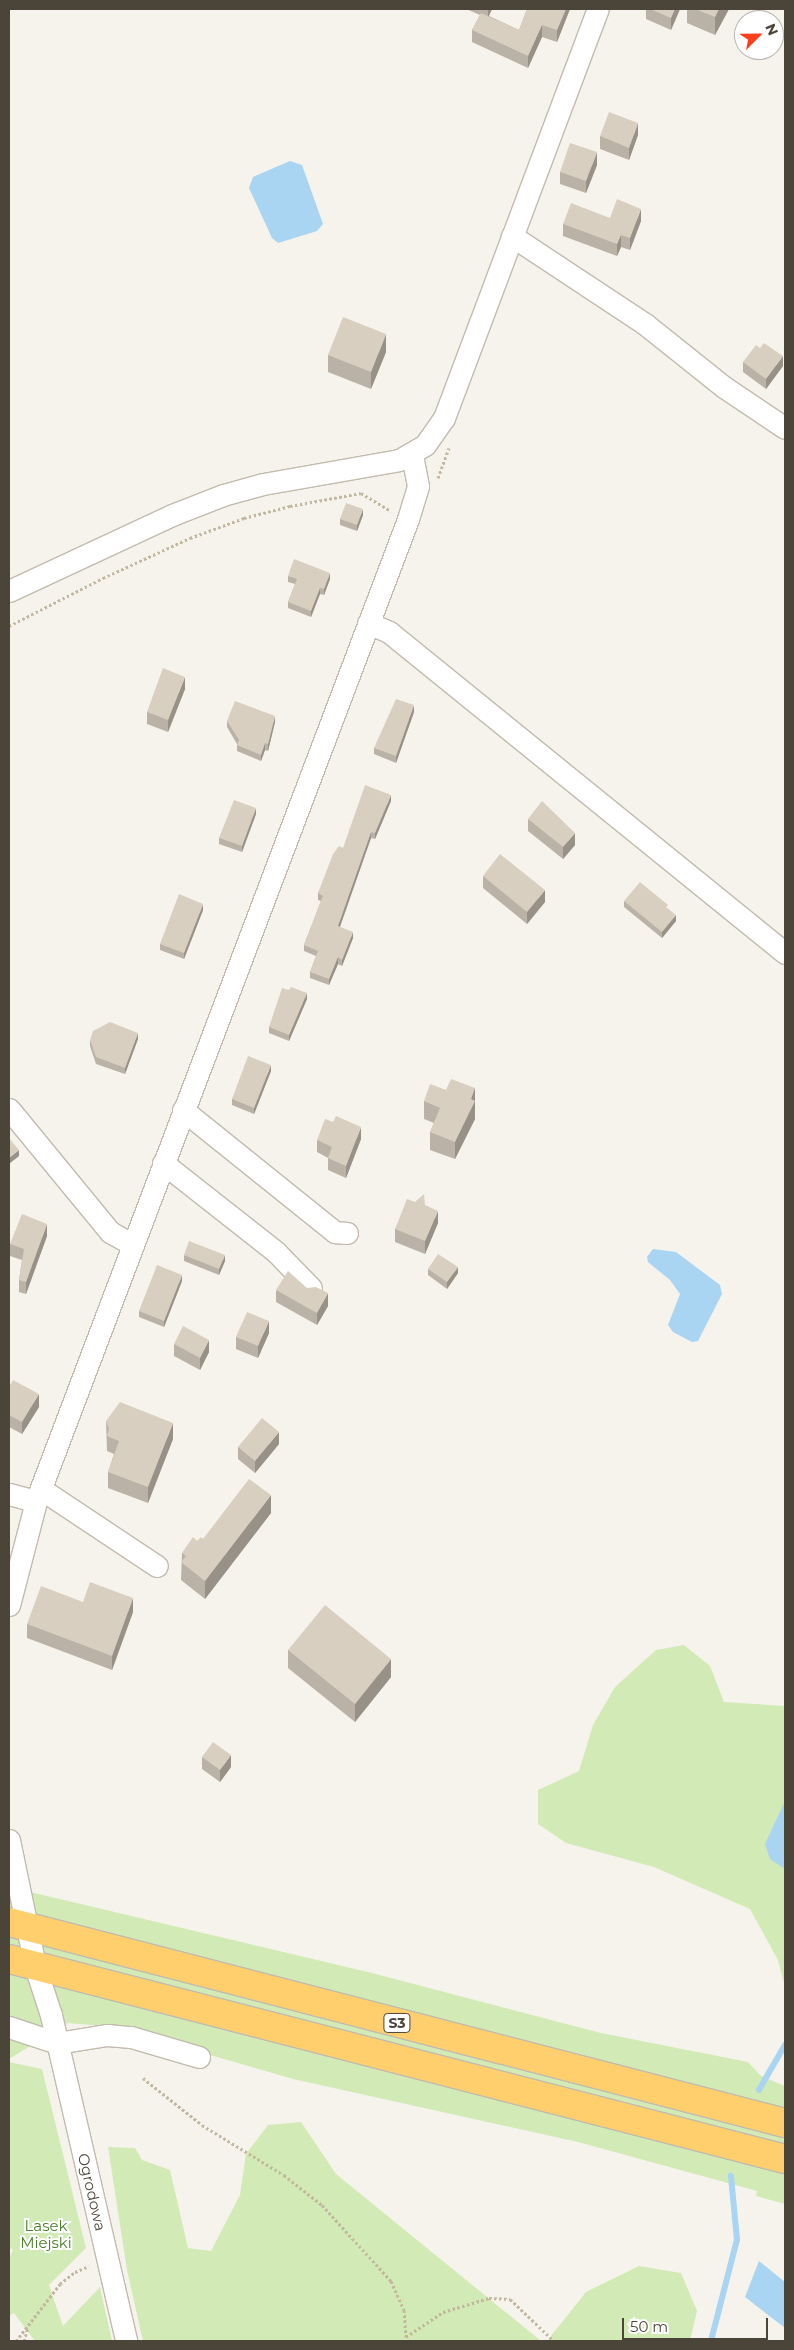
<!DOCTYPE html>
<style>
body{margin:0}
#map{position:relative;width:794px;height:2350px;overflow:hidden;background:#f6f3ec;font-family:Montserrat,sans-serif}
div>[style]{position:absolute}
.green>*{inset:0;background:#d2eab5}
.water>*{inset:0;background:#a9d4f2}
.stream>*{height:5.5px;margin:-2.75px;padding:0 2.75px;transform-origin:2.75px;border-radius:2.75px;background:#a9d4f2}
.path>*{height:3px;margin-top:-1.5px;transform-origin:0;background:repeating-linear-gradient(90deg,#c4b79f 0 2.5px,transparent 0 5px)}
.roads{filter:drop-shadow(1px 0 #c2bbae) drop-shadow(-1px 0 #c2bbae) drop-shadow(0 1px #c2bbae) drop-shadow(0 -1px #c2bbae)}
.minor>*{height:21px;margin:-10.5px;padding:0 10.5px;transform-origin:10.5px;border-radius:10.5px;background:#fff}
.highway>*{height:28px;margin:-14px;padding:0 14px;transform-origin:14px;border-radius:14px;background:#ffcf6e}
.wall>*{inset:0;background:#bab2a6}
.shaded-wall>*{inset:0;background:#979187}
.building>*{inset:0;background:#d8cfc1}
span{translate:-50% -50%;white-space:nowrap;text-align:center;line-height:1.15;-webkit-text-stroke:4px #fff;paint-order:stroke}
.shield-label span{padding:1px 4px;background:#fff;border:1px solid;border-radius:4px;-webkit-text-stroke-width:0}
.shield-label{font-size:14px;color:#4b4439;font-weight:700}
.street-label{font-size:15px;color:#4b4439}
.park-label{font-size:15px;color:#4a7f2a}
.frame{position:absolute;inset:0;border:10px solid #4b4439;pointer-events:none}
.north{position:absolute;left:734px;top:10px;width:50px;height:50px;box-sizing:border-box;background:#fff;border:1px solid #b7b4b0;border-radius:50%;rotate:67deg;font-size:14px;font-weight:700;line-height:20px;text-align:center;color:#4b4439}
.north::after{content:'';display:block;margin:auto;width:18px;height:22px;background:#fc3f1d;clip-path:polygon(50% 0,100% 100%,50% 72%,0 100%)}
.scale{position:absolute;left:622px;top:2318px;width:146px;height:22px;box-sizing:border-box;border:2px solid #4b4439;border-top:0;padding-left:6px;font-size:15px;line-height:18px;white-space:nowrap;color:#4b4439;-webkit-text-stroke:4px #fff;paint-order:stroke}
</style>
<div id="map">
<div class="green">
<div style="clip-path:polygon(684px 1645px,710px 1666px,724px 1702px,785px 1706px,785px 1987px,778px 1960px,750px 1909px,654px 1867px,566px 1843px,538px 1824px,538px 1790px,579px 1771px,593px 1725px,615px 1687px,656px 1650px)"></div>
<div style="clip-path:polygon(9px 1887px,372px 1973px,601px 2033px,748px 2062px,761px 2076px,785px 2086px,785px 2204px,756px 2196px,757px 2191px,578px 2142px,293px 2079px,113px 2027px,68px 2023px,9px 2059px)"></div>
<div style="clip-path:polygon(9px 2062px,42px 2069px,86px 2248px,49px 2285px,63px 2326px,100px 2287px,112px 2341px,35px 2341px,14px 2313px,9px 2316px,9px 2259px,13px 2250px,9px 2247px)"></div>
<div style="clip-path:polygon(301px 2122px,336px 2174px,541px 2341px,143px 2341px,127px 2270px,108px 2147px,135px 2148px,142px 2160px,170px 2170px,188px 2248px,211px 2251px,240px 2195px,246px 2154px,268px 2125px)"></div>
<div style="clip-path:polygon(639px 2266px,681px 2273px,697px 2311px,690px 2341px,547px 2341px,586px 2292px)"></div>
</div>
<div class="water">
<div style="clip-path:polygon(290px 161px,302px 165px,323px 224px,317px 231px,278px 243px,272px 238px,249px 188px,253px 177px)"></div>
<div style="clip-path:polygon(653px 1249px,676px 1252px,720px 1285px,722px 1294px,698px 1341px,692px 1342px,673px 1332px,668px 1325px,680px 1294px,670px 1280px,648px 1262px,647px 1257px)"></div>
<div style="clip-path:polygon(785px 1801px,785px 1869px,770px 1859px,765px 1844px)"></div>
<div style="clip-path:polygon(759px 2261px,785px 2282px,785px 2328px,745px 2297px)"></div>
</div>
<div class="stream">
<div style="left:759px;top:2090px;width:52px;rotate:-60deg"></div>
<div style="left:711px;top:2341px;width:104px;rotate:-75.6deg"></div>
<div style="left:737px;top:2240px;width:64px;rotate:-95.4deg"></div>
</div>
<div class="path">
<div style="left:438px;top:478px;width:32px;rotate:-70deg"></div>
<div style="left:9px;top:626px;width:106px;rotate:-27.1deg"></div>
<div style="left:103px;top:578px;width:96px;rotate:-24.7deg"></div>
<div style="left:190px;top:538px;width:58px;rotate:-20.3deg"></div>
<div style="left:244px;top:518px;width:48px;rotate:-14.6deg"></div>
<div style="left:290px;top:506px;width:72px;rotate:-10.4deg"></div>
<div style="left:361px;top:493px;width:35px;rotate:31deg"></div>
<div style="left:143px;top:2078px;width:75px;rotate:38.5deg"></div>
<div style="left:202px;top:2125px;width:96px;rotate:31.4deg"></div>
<div style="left:284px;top:2175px;width:48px;rotate:38.3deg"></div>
<div style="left:322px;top:2205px;width:103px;rotate:47.8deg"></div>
<div style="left:391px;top:2281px;width:32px;rotate:66deg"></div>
<div style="left:404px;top:2310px;width:27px;rotate:86deg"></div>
<div style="left:406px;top:2337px;width:45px;rotate:-34deg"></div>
<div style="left:443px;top:2312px;width:48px;rotate:-16.9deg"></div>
<div style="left:489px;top:2298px;width:21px;rotate:3deg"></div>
<div style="left:510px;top:2299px;width:61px;rotate:43.7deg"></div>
<div style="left:16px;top:2341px;width:72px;rotate:-52.3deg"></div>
<div style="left:60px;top:2284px;width:19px;rotate:-39deg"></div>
<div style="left:75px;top:2272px;width:15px;rotate:-23deg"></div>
<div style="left:24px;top:2341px;width:14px;rotate:-73deg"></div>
</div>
<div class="roads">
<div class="minor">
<div style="left:512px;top:236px;width:159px;rotate:33.5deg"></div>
<div style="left:645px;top:324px;width:101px;rotate:38.6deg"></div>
<div style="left:724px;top:387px;width:73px;rotate:33.9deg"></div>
<div style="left:9px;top:591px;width:180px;rotate:-25deg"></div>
<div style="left:172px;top:515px;width:55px;rotate:-21.4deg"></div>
<div style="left:223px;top:495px;width:41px;rotate:-15.4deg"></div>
<div style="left:263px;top:484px;width:138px;rotate:-10deg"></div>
<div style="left:399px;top:460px;width:30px;rotate:-30deg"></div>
<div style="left:425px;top:445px;width:33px;rotate:-55deg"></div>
<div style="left:444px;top:418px;width:437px;rotate:-69.4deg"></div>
<div style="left:368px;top:623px;width:23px;rotate:23deg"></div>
<div style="left:389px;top:632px;width:510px;rotate:39.03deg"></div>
<div style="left:9px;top:1109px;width:159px;rotate:50.6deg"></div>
<div style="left:110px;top:1232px;width:26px;rotate:29deg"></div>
<div style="left:183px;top:1110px;width:195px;rotate:38.8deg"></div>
<div style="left:335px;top:1232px;width:12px;rotate:5deg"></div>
<div style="left:163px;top:1163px;width:144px;rotate:38.2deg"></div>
<div style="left:276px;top:1252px;width:50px;rotate:45.8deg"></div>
<div style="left:41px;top:1489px;width:139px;rotate:33.6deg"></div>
<div style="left:9px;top:1494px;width:28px;rotate:15deg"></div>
<div style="left:9px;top:1605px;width:107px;rotate:-75.4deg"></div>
<div style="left:36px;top:1501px;width:1050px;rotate:-69.25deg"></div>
<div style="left:408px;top:519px;width:34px;rotate:-73deg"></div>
<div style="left:418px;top:486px;width:32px;rotate:-101deg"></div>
<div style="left:9px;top:1840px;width:129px;rotate:78.3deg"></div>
<div style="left:35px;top:1966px;width:52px;rotate:71.9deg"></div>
<div style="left:51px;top:2015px;width:335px;rotate:77deg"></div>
<div style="left:9px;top:2027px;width:51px;rotate:18.4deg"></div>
<div style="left:57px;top:2043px;width:51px;rotate:-9.1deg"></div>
<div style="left:107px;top:2035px;width:24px;rotate:5deg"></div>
<div style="left:131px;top:2037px;width:71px;rotate:16.4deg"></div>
</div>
<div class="highway">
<div style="left:9px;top:1922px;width:802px;rotate:14.52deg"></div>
<div style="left:9px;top:1959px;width:801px;rotate:14.45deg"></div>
</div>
</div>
<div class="wall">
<div style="clip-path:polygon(466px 9px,492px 9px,489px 16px,519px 30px,527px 9px,570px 9px,557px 42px,542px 37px,528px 68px,472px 42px,472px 30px,480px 15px)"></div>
<div style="clip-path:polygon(646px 9px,680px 9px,671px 30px,646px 19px)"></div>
<div style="clip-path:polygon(687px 9px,729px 9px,715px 35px,687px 23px)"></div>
<div style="clip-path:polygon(638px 135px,629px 160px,600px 149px,600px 136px)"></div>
<div style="clip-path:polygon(597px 165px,586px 193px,560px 184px,560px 172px)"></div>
<div style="clip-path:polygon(610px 218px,641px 221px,630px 250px,621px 247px,617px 256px,563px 236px,563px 224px)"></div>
<div style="clip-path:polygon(386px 352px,371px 389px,328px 372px,328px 355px)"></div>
<div style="clip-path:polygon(743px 362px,783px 366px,766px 389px,743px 372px)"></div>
<div style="clip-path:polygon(363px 515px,357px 531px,340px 525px,340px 519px)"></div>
<div style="clip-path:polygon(288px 576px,330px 579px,324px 595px,320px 594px,311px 617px,288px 608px,288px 602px,295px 584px,288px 582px)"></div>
<div style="clip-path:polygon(185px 689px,168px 732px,147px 724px,147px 712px)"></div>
<div style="clip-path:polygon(414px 712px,396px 763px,374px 754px,374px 748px)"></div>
<div style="clip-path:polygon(227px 721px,275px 722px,268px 751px,265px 750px,261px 761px,237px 751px,237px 744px,227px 727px)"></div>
<div style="clip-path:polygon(391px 801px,375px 839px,371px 838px,340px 927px,353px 938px,342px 966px,338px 964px,329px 985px,310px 978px,310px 972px,316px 956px,304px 951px,304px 945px,321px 901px,318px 900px,318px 893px,343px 848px)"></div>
<div style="clip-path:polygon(256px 814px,242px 852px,219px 844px,219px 838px)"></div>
<div style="clip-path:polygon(528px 819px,575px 845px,563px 859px,528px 831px)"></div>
<div style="clip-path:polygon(483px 876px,545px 902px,527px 924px,483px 888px)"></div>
<div style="clip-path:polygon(624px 901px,668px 909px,676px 921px,662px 938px,624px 907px)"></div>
<div style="clip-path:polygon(203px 910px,184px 959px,160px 950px,160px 944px)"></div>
<div style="clip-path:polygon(289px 990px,307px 999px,289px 1041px,269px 1033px,269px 1027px)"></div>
<div style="clip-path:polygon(138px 1039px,125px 1074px,96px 1064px,90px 1046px,90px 1040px)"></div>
<div style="clip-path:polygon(271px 1071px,254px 1114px,232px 1105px,232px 1099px)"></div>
<div style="clip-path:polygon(475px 1088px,475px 1119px,455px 1159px,430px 1150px,430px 1132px,434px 1123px,424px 1119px,424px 1101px,446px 1090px)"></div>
<div style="clip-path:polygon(361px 1139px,346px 1178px,328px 1170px,328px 1158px,317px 1152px,317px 1140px)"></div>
<div style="clip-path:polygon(415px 1202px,425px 1205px,438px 1223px,425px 1254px,395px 1242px,395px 1229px)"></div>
<div style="clip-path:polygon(47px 1236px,26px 1294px,19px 1292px,19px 1280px,22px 1260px,10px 1256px,10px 1244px)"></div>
<div style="clip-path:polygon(184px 1255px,225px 1261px,219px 1275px,184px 1261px)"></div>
<div style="clip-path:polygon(428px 1269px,458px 1273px,447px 1289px,428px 1275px)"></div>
<div style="clip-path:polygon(182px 1281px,164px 1327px,139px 1317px,139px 1311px)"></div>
<div style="clip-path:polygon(276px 1290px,328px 1306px,317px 1325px,276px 1302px)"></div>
<div style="clip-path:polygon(269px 1333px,258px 1358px,236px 1349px,236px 1337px)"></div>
<div style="clip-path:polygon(174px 1344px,209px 1352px,200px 1370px,174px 1356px)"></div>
<div style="clip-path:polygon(9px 1387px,39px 1407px,22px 1434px,9px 1427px)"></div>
<div style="clip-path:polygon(106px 1421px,173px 1439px,148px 1503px,108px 1488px,108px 1472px,114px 1454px,107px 1451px)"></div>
<div style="clip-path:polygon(279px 1444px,255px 1473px,238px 1459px,238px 1447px)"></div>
<div style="clip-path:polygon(271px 1513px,205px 1599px,181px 1580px,182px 1553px,197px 1541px)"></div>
<div style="clip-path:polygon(133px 1612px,112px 1670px,27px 1638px,27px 1624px)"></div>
<div style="clip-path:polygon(288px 1650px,391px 1677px,355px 1722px,288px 1668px)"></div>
<div style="clip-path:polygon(202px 1757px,231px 1767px,220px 1782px,202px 1769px)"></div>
</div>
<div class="shaded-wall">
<div style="clip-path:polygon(488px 9px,492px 9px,488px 18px)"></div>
<div style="clip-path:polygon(566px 9px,570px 9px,557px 42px,557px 30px)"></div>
<div style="clip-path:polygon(675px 9px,680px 9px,671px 30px,671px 18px)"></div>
<div style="clip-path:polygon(719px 9px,729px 9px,715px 35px,715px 17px)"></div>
<div style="clip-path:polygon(542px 25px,542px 37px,528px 68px,528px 56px)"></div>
<div style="clip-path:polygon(638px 123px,638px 135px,629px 160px,629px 148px)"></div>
<div style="clip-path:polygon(597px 152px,597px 165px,586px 193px,586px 181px)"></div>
<div style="clip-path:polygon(641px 209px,641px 221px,630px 250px,630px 238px)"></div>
<div style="clip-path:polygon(621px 235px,621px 247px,617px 256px,617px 244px)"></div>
<div style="clip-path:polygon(386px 334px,386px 352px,371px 389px,371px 372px)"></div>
<div style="clip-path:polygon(783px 356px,783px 366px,766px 389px,766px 379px)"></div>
<div style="clip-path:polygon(363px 509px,363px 515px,357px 531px,357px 525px)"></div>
<div style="clip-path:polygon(330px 573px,330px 579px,324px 595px,324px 589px)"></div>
<div style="clip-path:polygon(320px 588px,320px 594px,311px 617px,311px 611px)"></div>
<div style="clip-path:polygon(185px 677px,185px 689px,168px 732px,168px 720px)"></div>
<div style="clip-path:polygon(414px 705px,414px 712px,396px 763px,396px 756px)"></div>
<div style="clip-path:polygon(275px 716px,275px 722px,268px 751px,268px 744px)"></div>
<div style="clip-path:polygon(265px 743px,265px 750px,261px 761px,261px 755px)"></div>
<div style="clip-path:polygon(391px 795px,391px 801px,375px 839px,375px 833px)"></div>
<div style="clip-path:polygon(256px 808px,256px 814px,242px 852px,242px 846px)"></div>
<div style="clip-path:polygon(371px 832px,371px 838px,338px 932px,338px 926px)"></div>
<div style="clip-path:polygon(575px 833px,575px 845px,563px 859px,563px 847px)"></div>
<div style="clip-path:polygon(545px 890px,545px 902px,527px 924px,527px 912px)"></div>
<div style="clip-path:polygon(203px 904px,203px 910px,184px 959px,184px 953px)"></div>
<div style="clip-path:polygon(676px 915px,676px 921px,662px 938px,662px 932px)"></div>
<div style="clip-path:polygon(353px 932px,353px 938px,342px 966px,342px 960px)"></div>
<div style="clip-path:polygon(338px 957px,338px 964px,329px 985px,329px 979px)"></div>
<div style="clip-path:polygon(307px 993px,307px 999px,289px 1041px,289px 1035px)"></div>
<div style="clip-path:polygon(138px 1033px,138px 1039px,125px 1074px,125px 1068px)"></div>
<div style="clip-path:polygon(271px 1065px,271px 1071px,254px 1114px,254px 1108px)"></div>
<div style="clip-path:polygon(475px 1088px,475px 1119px,455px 1159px,455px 1142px)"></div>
<div style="clip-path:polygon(361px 1127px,361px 1139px,346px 1178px,346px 1166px)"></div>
<div style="clip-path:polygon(19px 1150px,19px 1156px,9px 1164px,9px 1158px)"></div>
<div style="clip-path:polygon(438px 1211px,438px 1223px,425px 1254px,425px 1241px)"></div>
<div style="clip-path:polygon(47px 1224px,47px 1236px,26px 1294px,26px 1282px)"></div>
<div style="clip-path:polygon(225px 1255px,225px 1261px,219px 1275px,219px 1269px)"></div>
<div style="clip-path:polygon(458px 1267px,458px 1273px,447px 1289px,447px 1282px)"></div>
<div style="clip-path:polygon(182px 1275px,182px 1281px,164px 1327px,164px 1321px)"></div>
<div style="clip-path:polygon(328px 1293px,328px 1306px,317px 1325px,317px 1313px)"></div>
<div style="clip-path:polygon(269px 1321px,269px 1333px,258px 1358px,258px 1346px)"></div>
<div style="clip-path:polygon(209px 1340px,209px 1352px,200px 1370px,200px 1358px)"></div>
<div style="clip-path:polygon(39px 1394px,39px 1407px,22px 1434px,22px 1422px)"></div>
<div style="clip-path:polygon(173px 1423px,173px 1439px,148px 1503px,148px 1487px)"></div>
<div style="clip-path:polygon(279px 1432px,279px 1444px,255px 1473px,255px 1461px)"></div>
<div style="clip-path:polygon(271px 1495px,271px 1513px,205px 1599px,205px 1581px)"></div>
<div style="clip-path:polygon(133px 1598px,133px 1612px,112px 1670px,112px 1656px)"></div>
<div style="clip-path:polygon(391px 1659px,391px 1677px,355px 1722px,355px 1704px)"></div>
<div style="clip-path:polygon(231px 1755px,231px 1767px,220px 1782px,220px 1770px)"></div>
</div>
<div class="building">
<div style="clip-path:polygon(527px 9px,566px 9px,557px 30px,542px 25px,528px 56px,472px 30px,481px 13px,519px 30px)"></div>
<div style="clip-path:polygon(650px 9px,675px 9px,671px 18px)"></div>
<div style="clip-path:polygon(695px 9px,719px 9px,715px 17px)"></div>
<div style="clip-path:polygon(609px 112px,638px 123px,629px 148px,600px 136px)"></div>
<div style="clip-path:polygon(570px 143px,597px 152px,586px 181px,560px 172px)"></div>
<div style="clip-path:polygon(617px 199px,641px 209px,630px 238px,621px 235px,617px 244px,563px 224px,571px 203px,610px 218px)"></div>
<div style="clip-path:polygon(343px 317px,386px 334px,371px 372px,328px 355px)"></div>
<div style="clip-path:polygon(764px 343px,783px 356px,766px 379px,743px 362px,756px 345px,760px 348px)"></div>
<div style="clip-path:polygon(346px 503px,363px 509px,357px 525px,340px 519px)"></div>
<div style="clip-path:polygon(294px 559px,330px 573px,324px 589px,320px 588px,311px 611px,288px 602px,297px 579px,288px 576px)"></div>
<div style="clip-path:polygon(163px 668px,185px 677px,168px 720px,147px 712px)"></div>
<div style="clip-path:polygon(396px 699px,414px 705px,396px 756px,374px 748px)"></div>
<div style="clip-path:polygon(235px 701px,275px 716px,268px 744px,265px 743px,261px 755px,237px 745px,239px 740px,227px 721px)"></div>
<div style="clip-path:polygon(365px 785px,391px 795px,375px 833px,371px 832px,338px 926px,353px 932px,342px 960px,338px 957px,329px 979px,310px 972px,318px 951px,304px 945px,323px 896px,318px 893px,333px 854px,339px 846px,343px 848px)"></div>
<div style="clip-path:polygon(234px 800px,256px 808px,242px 846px,219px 838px)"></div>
<div style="clip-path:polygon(542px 801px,575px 833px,563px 847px,528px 819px)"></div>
<div style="clip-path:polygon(500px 854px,545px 890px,527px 912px,483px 876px)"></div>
<div style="clip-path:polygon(640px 882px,668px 905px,666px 907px,676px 915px,662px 932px,624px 901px)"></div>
<div style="clip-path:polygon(179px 894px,203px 904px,184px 953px,160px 944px)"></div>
<div style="clip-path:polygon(291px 987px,307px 993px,289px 1035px,269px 1027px,282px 988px,289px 990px)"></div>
<div style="clip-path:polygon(110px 1022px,138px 1033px,125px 1068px,96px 1057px,90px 1040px,93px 1031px)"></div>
<div style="clip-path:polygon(248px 1056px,271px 1065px,254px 1108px,232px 1099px)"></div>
<div style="clip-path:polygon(451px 1079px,475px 1088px,471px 1099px,475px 1101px,455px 1142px,430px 1132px,440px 1108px,424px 1101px,430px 1084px,446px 1090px)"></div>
<div style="clip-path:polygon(336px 1116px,361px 1127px,346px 1166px,328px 1158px,332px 1147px,317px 1140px,325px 1119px,333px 1122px)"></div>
<div style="clip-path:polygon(9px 1138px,19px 1150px,9px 1158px)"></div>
<div style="clip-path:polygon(424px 1194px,425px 1205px,438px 1211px,425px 1241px,395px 1229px,407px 1199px,415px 1202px)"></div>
<div style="clip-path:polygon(22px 1214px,47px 1224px,26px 1282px,19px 1280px,24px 1249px,10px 1244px)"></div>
<div style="clip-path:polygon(189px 1241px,225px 1255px,219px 1269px,184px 1255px)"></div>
<div style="clip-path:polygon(438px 1254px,458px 1267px,447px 1282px,428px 1269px)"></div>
<div style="clip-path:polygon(157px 1265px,182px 1275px,164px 1321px,139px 1311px)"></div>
<div style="clip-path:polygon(288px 1271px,307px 1288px,316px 1287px,328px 1293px,317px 1313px,276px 1290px)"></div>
<div style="clip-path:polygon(247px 1312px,269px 1321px,258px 1346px,236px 1337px)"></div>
<div style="clip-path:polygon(183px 1326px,209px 1340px,200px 1358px,174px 1344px)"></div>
<div style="clip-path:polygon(13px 1380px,39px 1394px,22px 1422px,9px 1415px,9px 1387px)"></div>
<div style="clip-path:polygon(120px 1402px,173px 1423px,148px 1487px,108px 1472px,119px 1441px,107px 1436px,109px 1429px,106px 1421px)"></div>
<div style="clip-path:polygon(262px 1418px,279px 1432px,255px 1461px,238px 1447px)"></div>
<div style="clip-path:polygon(249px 1479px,271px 1495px,205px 1581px,181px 1562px,186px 1556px,182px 1553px,193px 1537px,197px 1541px,201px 1537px,203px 1539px)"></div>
<div style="clip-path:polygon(90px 1582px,133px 1598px,112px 1656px,27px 1624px,41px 1586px,83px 1602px)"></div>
<div style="clip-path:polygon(325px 1605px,391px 1659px,355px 1704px,288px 1650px)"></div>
<div style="clip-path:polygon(213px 1742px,231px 1755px,220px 1770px,202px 1757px)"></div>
</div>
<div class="shield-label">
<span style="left:397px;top:2023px">S3</span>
</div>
<div class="street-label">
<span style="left:92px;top:2192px;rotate:77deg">Ogrodowa</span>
</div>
<div class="park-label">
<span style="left:46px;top:2234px">Lasek<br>Miejski</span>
</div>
<div class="frame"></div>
<div class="north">N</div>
<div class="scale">50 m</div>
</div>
